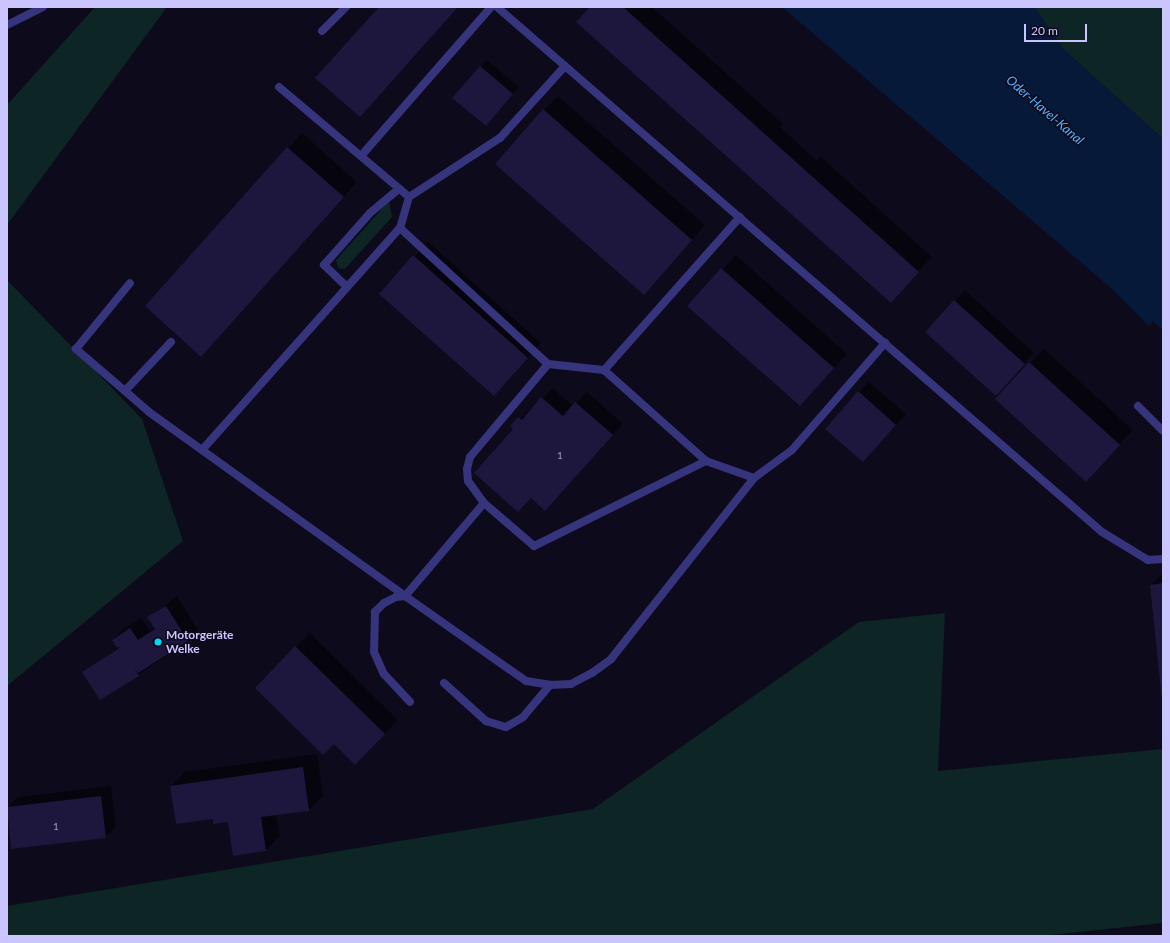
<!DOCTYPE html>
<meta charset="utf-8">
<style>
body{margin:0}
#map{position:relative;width:1170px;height:943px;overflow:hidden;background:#0d0a1b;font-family:Lato,sans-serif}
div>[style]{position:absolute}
.green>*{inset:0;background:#0d2524}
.water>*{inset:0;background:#071938}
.shadow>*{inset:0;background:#0007}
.building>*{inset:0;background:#1d163d}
.service>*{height:8px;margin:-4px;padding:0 4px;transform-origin:4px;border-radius:4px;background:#36347c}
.dots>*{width:11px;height:11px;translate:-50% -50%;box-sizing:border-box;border:2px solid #0d0a1b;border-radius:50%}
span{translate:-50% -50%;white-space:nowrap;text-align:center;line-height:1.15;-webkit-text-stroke:3px #0d0a1b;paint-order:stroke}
.number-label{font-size:10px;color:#a099ce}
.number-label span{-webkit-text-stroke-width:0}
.poi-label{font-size:12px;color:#cbc5ff;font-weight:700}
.left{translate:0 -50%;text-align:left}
.water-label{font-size:13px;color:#53b2ff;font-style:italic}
.frame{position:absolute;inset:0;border:8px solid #cbc5ff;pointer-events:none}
.scale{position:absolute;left:1024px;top:24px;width:63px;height:18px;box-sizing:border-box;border:2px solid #cbc5ff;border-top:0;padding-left:5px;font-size:12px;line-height:14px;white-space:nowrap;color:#cbc5ff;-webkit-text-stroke:3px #0d0a1b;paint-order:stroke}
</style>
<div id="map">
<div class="green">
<div style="clip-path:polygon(95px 7px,167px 7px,7px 225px,7px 105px)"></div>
<div style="clip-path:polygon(1034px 7px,1163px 7px,1163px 139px,1063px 49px)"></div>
<div style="clip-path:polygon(389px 201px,392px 217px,345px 269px,338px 268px,336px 260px)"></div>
<div style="clip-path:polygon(7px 280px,142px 419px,183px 541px,7px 686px)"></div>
<div style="clip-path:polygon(945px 613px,938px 771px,1163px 749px,1163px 923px,1042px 936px,7px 936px,7px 906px,593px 809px,859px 622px)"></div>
</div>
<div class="water">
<div style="clip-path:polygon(782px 7px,1034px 7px,1063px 49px,1163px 139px,1163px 330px,1153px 321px,1149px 326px,1111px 288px)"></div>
</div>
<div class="shadow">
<div style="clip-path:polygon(380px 7px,458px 7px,360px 116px)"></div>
<div style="clip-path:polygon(591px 7px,652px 7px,783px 124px,780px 127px,817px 161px,821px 157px,932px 257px,891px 302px)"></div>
<div style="clip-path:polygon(487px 60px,519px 87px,492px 118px,480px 67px)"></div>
<div style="clip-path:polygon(558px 96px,705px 225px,644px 294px,544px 110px)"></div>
<div style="clip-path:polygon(302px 133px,357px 182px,201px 355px,146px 306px)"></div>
<div style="clip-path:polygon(428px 242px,541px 343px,494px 395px,381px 294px)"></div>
<div style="clip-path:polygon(736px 255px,847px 354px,800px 405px,689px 306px)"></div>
<div style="clip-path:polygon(965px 290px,1034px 353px,1006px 384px,955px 301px)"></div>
<div style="clip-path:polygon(1044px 349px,1133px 430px,1099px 467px,996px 399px)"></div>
<div style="clip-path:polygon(869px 382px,906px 414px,873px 450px,859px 392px)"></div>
<div style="clip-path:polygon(553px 388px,573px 406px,587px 392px,623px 424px,545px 510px,512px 426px)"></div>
<div style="clip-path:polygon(1163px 573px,1163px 701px,1151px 585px)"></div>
<div style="clip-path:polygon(177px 596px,198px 630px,188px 640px,138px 675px,84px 672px,118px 648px,113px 640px,123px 629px,141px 618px,149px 630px,154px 627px,149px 618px)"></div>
<div style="clip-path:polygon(310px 633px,398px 720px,369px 750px,334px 743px,296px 647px)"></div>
<div style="clip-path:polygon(317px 754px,323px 796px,309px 810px,276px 814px,280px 836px,266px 850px,229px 821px,214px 818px,171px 786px,185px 772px)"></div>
<div style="clip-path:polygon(111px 786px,116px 827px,105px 837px,12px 848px,7px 808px,18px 797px)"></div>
</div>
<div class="building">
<div style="clip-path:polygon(379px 7px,458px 7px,360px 117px,315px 78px)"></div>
<div style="clip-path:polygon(590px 7px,623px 7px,919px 272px,891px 303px,576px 22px)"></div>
<div style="clip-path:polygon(480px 66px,513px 94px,486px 126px,452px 98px)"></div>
<div style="clip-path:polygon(543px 109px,692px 240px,644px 295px,495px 164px)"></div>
<div style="clip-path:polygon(287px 147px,344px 197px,201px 357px,145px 306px)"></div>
<div style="clip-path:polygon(413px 255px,528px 358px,494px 396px,379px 294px)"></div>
<div style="clip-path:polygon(721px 268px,834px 368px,800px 406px,687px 306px)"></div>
<div style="clip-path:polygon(954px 300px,1025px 364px,996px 396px,925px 332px)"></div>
<div style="clip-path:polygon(1029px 362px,1120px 445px,1086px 482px,995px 399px)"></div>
<div style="clip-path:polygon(858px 391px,896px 425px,863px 462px,825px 429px)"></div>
<div style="clip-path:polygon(541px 397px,563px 416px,575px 402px,613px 435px,545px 511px,531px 498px,518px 512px,474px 473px,513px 429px,510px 426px,518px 417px,522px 420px)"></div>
<div style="clip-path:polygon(1163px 583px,1163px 701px,1162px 701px,1150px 585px)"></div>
<div style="clip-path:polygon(166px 606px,188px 641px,138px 673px,134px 668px,139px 676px,100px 700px,82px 672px,121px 647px,117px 648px,112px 640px,130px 628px,138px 640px,155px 629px,147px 617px)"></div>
<div style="clip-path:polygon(295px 646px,385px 734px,355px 765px,334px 744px,323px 755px,255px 688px)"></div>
<div style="clip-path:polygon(303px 767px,309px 811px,261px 817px,266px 851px,233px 856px,228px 822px,213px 824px,213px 819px,176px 824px,170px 786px)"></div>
<div style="clip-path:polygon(101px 796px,106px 838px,11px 849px,7px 807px)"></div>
</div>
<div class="service">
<div style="left:497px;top:7px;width:801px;rotate:40.95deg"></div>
<div style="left:1102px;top:532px;width:54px;rotate:31.3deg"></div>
<div style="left:1148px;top:560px;width:15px;rotate:-4deg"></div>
<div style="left:7px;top:25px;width:40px;rotate:-26.6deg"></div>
<div style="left:322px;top:31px;width:34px;rotate:-45deg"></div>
<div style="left:279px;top:87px;width:170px;rotate:40.2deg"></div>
<div style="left:409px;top:197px;width:32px;rotate:106deg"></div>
<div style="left:400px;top:228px;width:201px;rotate:42.6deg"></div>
<div style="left:548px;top:364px;width:56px;rotate:6.1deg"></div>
<div style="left:361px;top:156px;width:198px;rotate:-48.9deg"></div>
<div style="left:409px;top:197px;width:108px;rotate:-33deg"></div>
<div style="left:500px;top:138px;width:97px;rotate:-47.9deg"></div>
<div style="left:740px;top:217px;width:205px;rotate:131.6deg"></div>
<div style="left:604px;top:370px;width:137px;rotate:41.7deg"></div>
<div style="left:706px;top:461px;width:51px;rotate:19.5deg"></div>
<div style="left:754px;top:478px;width:47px;rotate:-36.4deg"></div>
<div style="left:792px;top:450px;width:142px;rotate:-49deg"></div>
<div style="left:347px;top:287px;width:32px;rotate:-136deg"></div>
<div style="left:324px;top:265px;width:69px;rotate:-48.5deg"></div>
<div style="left:370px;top:213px;width:38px;rotate:-40deg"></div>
<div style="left:171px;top:342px;width:67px;rotate:133.2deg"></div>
<div style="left:125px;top:391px;width:32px;rotate:41deg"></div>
<div style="left:149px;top:412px;width:315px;rotate:35.7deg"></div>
<div style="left:125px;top:391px;width:65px;rotate:-139.4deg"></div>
<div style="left:76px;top:349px;width:85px;rotate:-50.7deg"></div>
<div style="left:1138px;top:406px;width:35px;rotate:45deg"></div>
<div style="left:202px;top:450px;width:297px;rotate:-48.3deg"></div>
<div style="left:706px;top:461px;width:192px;rotate:153.7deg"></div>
<div style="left:534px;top:546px;width:66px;rotate:-139.3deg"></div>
<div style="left:484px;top:503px;width:122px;rotate:130.3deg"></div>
<div style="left:405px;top:596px;width:148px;rotate:35.1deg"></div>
<div style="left:526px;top:681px;width:24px;rotate:9deg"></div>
<div style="left:550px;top:685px;width:21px;rotate:-3deg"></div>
<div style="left:571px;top:684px;width:24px;rotate:-28deg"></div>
<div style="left:592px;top:673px;width:24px;rotate:-36deg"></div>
<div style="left:611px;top:659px;width:231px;rotate:-51.7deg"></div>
<div style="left:484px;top:503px;width:27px;rotate:-126deg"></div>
<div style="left:468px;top:481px;width:12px;rotate:-95deg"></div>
<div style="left:467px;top:469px;width:12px;rotate:-76deg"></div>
<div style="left:470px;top:457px;width:121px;rotate:-50deg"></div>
<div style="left:405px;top:596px;width:9px;rotate:174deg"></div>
<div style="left:396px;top:597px;width:13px;rotate:153deg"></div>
<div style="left:384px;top:603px;width:13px;rotate:135deg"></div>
<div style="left:375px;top:612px;width:40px;rotate:91.4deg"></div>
<div style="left:374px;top:652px;width:24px;rotate:66deg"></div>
<div style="left:384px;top:674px;width:38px;rotate:47deg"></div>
<div style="left:444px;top:683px;width:57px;rotate:42.1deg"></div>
<div style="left:486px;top:721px;width:21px;rotate:17deg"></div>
<div style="left:506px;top:727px;width:20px;rotate:-30deg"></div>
<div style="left:523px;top:717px;width:42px;rotate:-49.8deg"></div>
</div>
<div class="dots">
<div style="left:158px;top:642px;background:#00dbf0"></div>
</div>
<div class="number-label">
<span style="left:560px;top:456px">1</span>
<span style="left:56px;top:827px">1</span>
</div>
<div class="poi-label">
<span class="left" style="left:166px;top:642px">Motorgeräte<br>Welke</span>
</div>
<div class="water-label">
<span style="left:1045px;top:110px;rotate:41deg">Oder-Havel-Kanal</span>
</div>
<div class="frame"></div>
<div class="scale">20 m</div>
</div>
